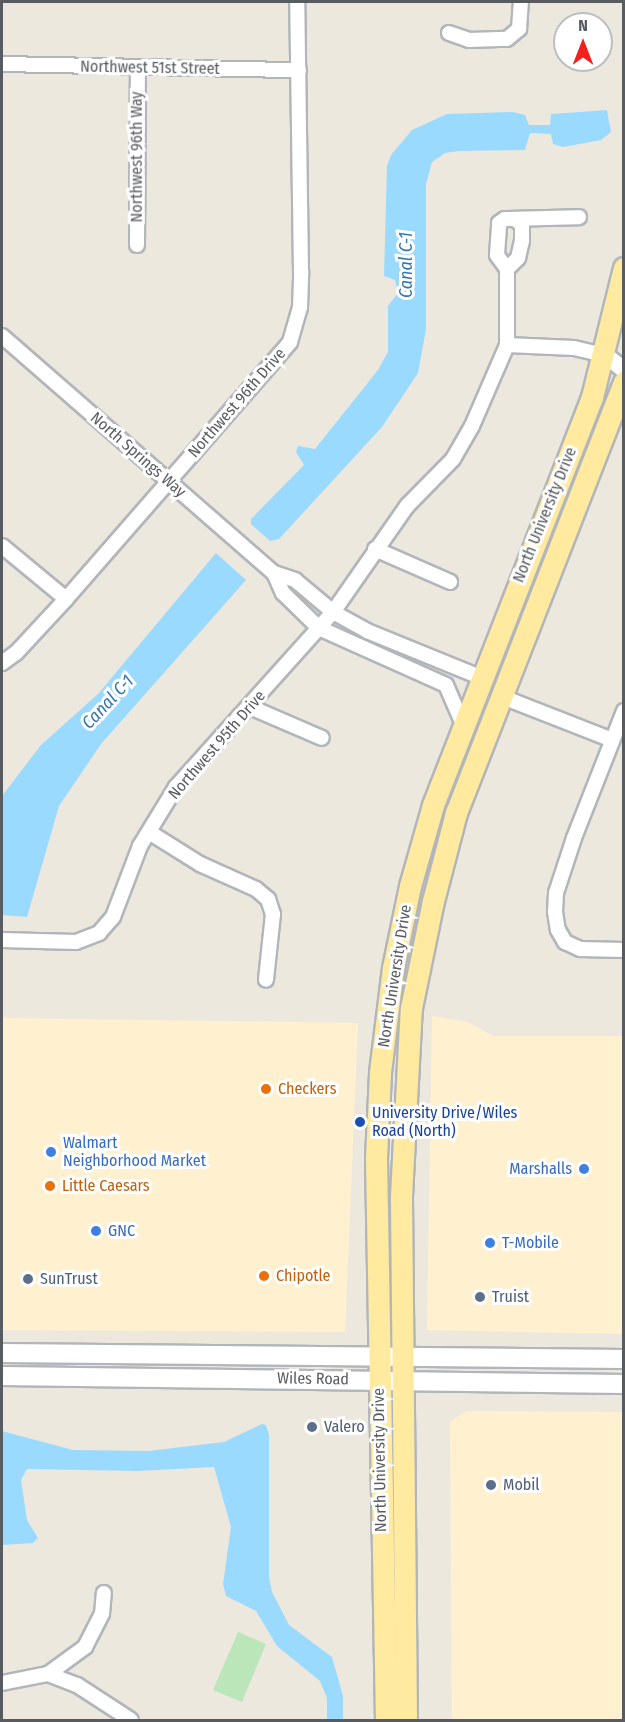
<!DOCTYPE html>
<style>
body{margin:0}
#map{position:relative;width:625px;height:1722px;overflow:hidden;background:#ece8de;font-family:"Fira Sans Condensed",sans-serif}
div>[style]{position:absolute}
.commercial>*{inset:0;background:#fff1d0}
.green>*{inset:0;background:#bbe6b9}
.water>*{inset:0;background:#9bdaff}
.roads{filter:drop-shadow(2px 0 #b2b6bb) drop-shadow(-2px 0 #b2b6bb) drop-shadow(0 2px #b2b6bb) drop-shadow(0 -2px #b2b6bb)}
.minor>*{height:14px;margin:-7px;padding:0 7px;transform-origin:7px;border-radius:7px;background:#fff}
.tertiary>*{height:16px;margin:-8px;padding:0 8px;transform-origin:8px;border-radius:8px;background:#fff}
.secondary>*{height:18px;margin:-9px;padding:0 9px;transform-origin:9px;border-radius:9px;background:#fff}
.primary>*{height:21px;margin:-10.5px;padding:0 10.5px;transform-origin:10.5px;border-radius:10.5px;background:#ffeaa0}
.dots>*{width:16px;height:16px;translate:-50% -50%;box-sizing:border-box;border:3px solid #fff;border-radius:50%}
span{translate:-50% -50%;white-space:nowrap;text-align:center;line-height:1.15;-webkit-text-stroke:6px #fff;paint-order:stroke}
.street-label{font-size:16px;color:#585c61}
.food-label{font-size:16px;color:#c56008}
.left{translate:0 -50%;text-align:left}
.transit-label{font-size:16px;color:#164399}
.shop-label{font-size:16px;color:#366cbe}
.right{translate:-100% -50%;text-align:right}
.service-label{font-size:16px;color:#4e5e75}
.water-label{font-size:18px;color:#3376ad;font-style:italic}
.frame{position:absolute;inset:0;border:3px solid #585c61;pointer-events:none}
.north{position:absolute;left:553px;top:12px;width:60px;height:60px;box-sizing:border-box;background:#fff;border:2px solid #bcbec0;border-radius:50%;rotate:0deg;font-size:16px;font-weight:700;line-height:24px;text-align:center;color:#585c61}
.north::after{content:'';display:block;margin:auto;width:21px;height:27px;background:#f2211f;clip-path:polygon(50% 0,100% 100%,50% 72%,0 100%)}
</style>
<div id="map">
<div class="commercial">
<div style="clip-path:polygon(432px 1016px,468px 1022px,493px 1036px,623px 1036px,623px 1334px,427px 1330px)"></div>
<div style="clip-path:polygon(2px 1018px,358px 1023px,345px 1332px,2px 1330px)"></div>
<div style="clip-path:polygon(466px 1411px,623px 1412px,623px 1720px,452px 1720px,450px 1422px)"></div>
</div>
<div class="green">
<div style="clip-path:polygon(238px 1632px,266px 1644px,242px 1702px,213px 1690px)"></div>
</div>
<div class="water">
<div style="clip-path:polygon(607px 110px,611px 132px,601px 140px,563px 147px,553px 144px,551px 134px,530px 133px,525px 150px,459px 151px,445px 153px,432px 162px,426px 184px,426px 329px,418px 373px,382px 427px,279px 539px,270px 541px,251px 524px,251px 519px,304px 465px,296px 452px,298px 446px,315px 449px,378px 370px,388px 352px,388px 306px,398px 293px,395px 280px,384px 276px,387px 166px,391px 155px,412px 130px,447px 114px,513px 112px,525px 115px,529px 125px,550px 125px,551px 114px)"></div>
<div style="clip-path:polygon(216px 553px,246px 580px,101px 744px,59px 806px,27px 917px,2px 915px,2px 796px,41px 745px,98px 694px)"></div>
<div style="clip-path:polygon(262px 1424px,266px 1425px,269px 1435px,269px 1577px,272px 1592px,289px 1625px,332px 1657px,343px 1696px,343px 1720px,327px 1720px,327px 1698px,320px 1681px,277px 1646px,256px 1611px,226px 1596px,223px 1584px,231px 1527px,214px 1467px,137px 1471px,27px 1469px,21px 1480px,27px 1520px,38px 1538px,33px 1543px,2px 1545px,2px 1431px,73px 1450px,148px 1451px,224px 1442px)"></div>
</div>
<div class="roads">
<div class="minor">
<div style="left:449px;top:33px;width:21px;rotate:19deg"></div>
<div style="left:469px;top:40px;width:38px;rotate:-2deg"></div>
<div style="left:507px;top:39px;width:16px;rotate:-40deg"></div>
<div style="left:519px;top:29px;width:27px;rotate:-86deg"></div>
<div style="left:2px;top:64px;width:297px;rotate:1.2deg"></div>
<div style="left:137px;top:245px;width:177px;rotate:-89.7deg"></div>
<div style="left:507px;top:269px;width:16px;rotate:-45deg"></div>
<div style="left:518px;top:258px;width:17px;rotate:-77deg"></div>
<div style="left:522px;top:241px;width:16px;rotate:-90deg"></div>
<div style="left:522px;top:225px;width:9px;rotate:-139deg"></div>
<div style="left:2px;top:336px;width:361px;rotate:41.1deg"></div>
<div style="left:274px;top:573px;width:22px;rotate:18deg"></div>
<div style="left:295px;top:580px;width:50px;rotate:40.1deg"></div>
<div style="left:333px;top:612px;width:39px;rotate:29deg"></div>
<div style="left:367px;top:631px;width:122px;rotate:22.2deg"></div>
<div style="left:507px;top:345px;width:67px;rotate:2.6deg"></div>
<div style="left:574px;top:348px;width:32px;rotate:13deg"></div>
<div style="left:2px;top:546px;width:83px;rotate:39.6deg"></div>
<div style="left:375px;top:549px;width:82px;rotate:23.7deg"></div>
<div style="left:274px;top:573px;width:22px;rotate:66deg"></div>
<div style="left:283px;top:593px;width:50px;rotate:44.2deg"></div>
<div style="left:319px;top:628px;width:139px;rotate:24.2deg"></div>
<div style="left:446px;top:685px;width:40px;rotate:66.6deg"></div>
<div style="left:2px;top:663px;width:17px;rotate:-36deg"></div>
<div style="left:16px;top:653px;width:74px;rotate:-47.2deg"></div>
<div style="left:66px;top:599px;width:341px;rotate:-48.9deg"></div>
<div style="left:290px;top:342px;width:35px;rotate:-74deg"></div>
<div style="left:300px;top:308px;width:36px;rotate:-88deg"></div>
<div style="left:301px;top:272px;width:270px;rotate:-90.8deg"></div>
<div style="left:500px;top:696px;width:120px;rotate:21.4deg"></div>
<div style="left:250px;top:707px;width:78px;rotate:23.3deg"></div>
<div style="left:624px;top:711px;width:136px;rotate:111.5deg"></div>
<div style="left:574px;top:838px;width:58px;rotate:108.1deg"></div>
<div style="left:556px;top:893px;width:19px;rotate:93deg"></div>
<div style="left:555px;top:912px;width:18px;rotate:81deg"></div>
<div style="left:558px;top:930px;width:14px;rotate:60deg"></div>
<div style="left:565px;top:942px;width:17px;rotate:25deg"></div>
<div style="left:580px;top:949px;width:44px;rotate:1.3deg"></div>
<div style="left:149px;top:832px;width:60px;rotate:32.1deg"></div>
<div style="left:200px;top:864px;width:61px;rotate:24.1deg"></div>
<div style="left:256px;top:889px;width:16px;rotate:40deg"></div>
<div style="left:268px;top:899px;width:16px;rotate:72deg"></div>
<div style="left:273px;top:914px;width:66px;rotate:96.1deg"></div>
<div style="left:2px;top:940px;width:74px;rotate:1.5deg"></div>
<div style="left:76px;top:942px;width:25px;rotate:-21deg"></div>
<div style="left:99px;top:933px;width:21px;rotate:-49deg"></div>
<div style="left:113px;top:917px;width:76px;rotate:-69.2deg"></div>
<div style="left:140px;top:846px;width:69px;rotate:-58.6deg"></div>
<div style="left:176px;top:787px;width:235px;rotate:-48.1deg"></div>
<div style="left:333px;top:612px;width:129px;rotate:-55.1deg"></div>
<div style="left:407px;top:506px;width:66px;rotate:-45.6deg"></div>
<div style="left:453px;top:459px;width:38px;rotate:-60deg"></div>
<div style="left:472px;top:426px;width:88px;rotate:-66.6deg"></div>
<div style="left:507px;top:345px;width:76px;rotate:-90deg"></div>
<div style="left:507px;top:269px;width:17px;rotate:-126deg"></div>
<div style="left:497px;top:255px;width:32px;rotate:-86deg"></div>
<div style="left:499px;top:223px;width:7px;rotate:-34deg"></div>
<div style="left:505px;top:219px;width:74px;rotate:-1.5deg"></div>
<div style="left:48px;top:1674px;width:46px;rotate:-36.1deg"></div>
<div style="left:85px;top:1647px;width:37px;rotate:-63deg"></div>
<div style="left:102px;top:1614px;width:21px;rotate:-85deg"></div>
<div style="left:2px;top:1683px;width:47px;rotate:-11.1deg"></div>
<div style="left:48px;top:1674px;width:31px;rotate:21deg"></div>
<div style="left:77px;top:1685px;width:64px;rotate:32.9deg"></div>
</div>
<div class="tertiary">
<div style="left:605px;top:355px;width:24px;rotate:38deg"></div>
</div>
<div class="secondary">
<div style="left:2px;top:1353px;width:622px;rotate:0.55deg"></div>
<div style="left:2px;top:1376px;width:622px;rotate:0.74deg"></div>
</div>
<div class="primary">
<div style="left:386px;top:1720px;width:562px;rotate:-91.02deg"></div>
<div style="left:376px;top:1158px;width:86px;rotate:-87.3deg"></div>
<div style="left:380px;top:1072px;width:105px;rotate:-82.9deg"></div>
<div style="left:393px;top:968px;width:84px;rotate:-78.3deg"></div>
<div style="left:410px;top:886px;width:84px;rotate:-74.1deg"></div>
<div style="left:433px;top:805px;width:438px;rotate:-68.7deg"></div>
<div style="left:592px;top:397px;width:133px;rotate:-76.1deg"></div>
<div style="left:406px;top:1720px;width:524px;rotate:-90.55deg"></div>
<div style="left:401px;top:1196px;width:188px;rotate:-87deg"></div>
<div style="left:411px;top:1008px;width:109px;rotate:-78.4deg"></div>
<div style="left:433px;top:901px;width:91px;rotate:-75.4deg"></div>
<div style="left:456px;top:813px;width:463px;rotate:-68.7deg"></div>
</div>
</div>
<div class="dots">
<div style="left:266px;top:1089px;background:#e8710a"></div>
<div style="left:360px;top:1122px;background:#1a4fb4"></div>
<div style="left:51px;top:1152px;background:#3f7fe0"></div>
<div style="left:584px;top:1169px;background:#3f7fe0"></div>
<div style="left:50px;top:1186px;background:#e8710a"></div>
<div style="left:96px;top:1231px;background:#3f7fe0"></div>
<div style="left:490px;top:1243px;background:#3f7fe0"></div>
<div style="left:264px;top:1276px;background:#e8710a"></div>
<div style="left:28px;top:1279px;background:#5c6f8a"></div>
<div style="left:480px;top:1297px;background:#5c6f8a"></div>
<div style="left:312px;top:1427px;background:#5c6f8a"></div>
<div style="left:491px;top:1485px;background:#5c6f8a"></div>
</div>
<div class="street-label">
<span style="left:150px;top:68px;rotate:1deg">Northwest 51st Street</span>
<span style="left:137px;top:157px;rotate:-90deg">Northwest 96th Way</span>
<span style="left:237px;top:403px;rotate:-49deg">Northwest 96th Drive</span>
<span style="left:138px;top:455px;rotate:41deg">North Springs Way</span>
<span style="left:545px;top:515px;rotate:-68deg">North University Drive</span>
<span style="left:217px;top:745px;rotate:-49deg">Northwest 95th Drive</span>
<span style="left:395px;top:976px;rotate:-81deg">North University Drive</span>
<span style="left:313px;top:1379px;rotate:1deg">Wiles Road</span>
<span style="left:380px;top:1460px;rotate:-91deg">North University Drive</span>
</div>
<div class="food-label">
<span class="left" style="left:278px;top:1089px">Checkers</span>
<span class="left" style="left:62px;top:1186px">Little Caesars</span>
<span class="left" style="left:276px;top:1276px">Chipotle</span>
</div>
<div class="transit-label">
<span class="left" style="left:372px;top:1122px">University Drive/Wiles<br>Road (North)</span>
</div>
<div class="shop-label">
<span class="left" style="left:63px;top:1152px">Walmart<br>Neighborhood Market</span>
<span class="right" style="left:572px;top:1169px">Marshalls</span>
<span class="left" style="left:108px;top:1231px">GNC</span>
<span class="left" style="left:502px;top:1243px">T-Mobile</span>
</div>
<div class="service-label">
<span class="left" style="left:40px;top:1279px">SunTrust</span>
<span class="left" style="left:492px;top:1297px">Truist</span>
<span class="left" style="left:324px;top:1427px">Valero</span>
<span class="left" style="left:503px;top:1485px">Mobil</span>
</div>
<div class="water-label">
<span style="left:406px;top:265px;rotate:-90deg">Canal C-1</span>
<span style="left:108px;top:702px;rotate:-47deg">Canal C-1</span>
</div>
<div class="frame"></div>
<div class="north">N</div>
</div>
